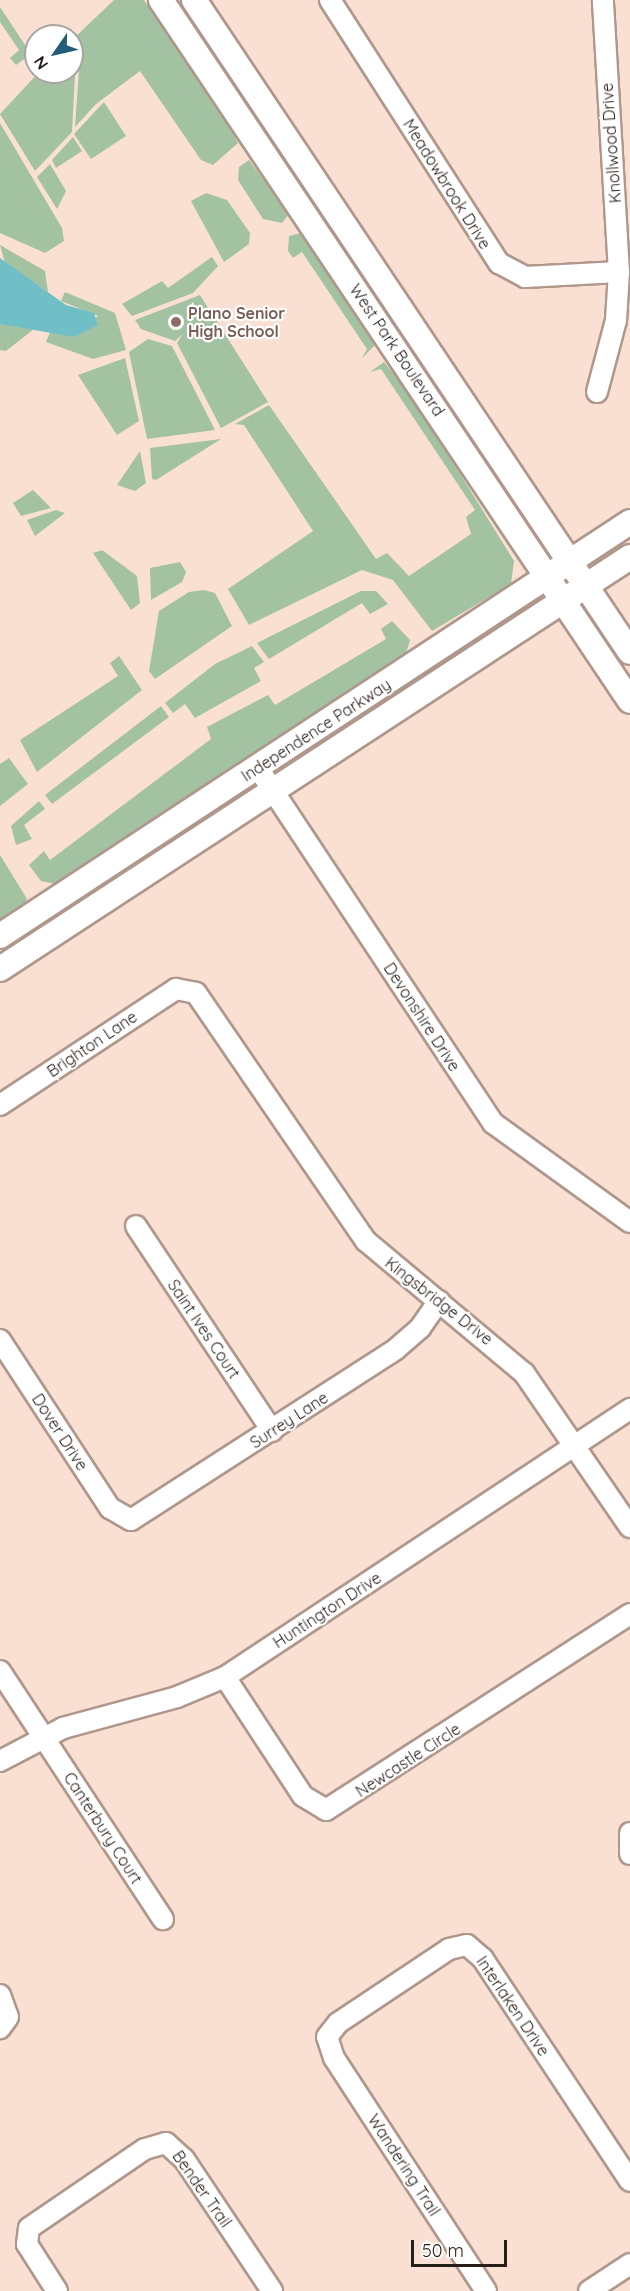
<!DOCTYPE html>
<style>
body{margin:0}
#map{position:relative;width:630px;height:2291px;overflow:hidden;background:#fae0d3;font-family:Quicksand,sans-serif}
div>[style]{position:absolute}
.green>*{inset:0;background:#a2c2a2}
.water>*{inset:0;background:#70bfc6}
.roads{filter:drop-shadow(2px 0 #af978c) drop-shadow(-2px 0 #af978c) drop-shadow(0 2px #af978c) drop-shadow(0 -2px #af978c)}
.minor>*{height:20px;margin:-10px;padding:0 10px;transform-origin:10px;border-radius:10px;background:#fff}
.major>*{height:24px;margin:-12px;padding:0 12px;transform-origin:12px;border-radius:12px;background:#fff}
.dots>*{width:16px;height:16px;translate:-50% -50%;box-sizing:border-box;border:3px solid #fff;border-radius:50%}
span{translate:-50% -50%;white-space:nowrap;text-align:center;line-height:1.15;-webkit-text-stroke:4.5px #fff;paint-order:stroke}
.street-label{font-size:16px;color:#261d18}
.education-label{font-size:16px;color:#785e54;font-weight:700}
.left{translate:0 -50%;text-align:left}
.north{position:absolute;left:24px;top:24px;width:60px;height:60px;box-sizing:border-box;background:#fff;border:2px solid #a8a5a3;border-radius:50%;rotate:236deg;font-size:16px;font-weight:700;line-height:24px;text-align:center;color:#261d18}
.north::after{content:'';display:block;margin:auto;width:21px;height:27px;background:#255c77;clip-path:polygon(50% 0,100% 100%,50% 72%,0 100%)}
.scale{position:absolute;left:411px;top:2240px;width:96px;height:27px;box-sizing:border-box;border:3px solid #261d18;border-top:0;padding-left:8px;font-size:18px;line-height:21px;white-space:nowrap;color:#261d18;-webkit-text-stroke:4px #fff;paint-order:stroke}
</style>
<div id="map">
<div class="green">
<div style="clip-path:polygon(114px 0,144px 0,233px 133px,238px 143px,213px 165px,201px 160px,140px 71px,96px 104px,75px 127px,80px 55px,72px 40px)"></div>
<div style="clip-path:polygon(0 7px,31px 54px,16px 65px,10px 58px,19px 50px,0 22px)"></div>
<div style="clip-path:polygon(72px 49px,76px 56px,72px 132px,35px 171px,0 114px,39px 72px,72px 72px)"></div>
<div style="clip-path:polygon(104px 102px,126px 136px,91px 159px,74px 134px)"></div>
<div style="clip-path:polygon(0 123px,62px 228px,64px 241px,45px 253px,0 233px)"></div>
<div style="clip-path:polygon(73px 137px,82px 151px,56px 168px,52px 160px)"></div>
<div style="clip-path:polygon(249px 160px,289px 214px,282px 223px,263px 219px,238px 180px,239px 167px)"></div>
<div style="clip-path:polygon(50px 164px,66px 191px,57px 209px,37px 177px)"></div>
<div style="clip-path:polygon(206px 193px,227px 200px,250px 233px,249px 244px,224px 262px,191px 201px)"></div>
<div style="clip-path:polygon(301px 233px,376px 344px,362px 358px,367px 349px,302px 252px,293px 258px,288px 251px,289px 236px)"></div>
<div style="clip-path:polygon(0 245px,45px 271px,48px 292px,5px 263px)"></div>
<div style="clip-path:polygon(212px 257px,218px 266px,193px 293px,132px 316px,122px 304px,162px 281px,168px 288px)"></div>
<div style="clip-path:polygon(65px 292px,115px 313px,126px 350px,93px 359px,46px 342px,51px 330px,74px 337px,98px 316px,61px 301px)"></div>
<div style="clip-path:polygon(200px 295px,268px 402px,221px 428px,177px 343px,183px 334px,175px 341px,141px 329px,135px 320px)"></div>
<div style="clip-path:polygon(0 324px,25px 325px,34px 329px,6px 351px,0 350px)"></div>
<div style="clip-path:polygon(148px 339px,172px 346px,215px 430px,147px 439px,129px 352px)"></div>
<div style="clip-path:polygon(125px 358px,139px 421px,117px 435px,78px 375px)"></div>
<div style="clip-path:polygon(384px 362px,413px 398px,514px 561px,511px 584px,432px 631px,393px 580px,362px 570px,249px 625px,228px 589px,313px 531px,244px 425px,235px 424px,269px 405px,376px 559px,387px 553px,409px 576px,471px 534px,466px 517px,475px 510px,381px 369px,370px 372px)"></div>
<div style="clip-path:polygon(221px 439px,156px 480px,152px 479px,150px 448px)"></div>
<div style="clip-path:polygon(140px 451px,146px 483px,135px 491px,117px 485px)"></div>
<div style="clip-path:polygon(33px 490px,51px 508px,21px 516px,13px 503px)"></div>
<div style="clip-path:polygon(56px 510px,65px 513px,35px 536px,27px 520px)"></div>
<div style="clip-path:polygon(102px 550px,137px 576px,140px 603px,131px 610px,93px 553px)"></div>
<div style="clip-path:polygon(180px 562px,186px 572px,182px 582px,151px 600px,150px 568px)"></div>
<div style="clip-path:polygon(204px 590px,215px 593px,232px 626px,155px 679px,149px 671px,159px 611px,189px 592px)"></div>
<div style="clip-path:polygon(361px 591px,376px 591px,388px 604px,370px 614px,362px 603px,269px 659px,257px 643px)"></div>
<div style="clip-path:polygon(392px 621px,410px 640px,405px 657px,60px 885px,41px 881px,29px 865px,44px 851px,50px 860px,211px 739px,207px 727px,268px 695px,275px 705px,386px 639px,381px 629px)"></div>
<div style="clip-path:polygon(252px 646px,264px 662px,254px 668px,261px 681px,195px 718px,185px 704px,173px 713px,165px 703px,215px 664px)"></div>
<div style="clip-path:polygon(119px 656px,142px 690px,37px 772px,20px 740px,118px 676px,110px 663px)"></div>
<div style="clip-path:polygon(161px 706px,169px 717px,52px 804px,45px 795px)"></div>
<div style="clip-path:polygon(9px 758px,28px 784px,0 806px,0 764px)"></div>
<div style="clip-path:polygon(39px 801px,45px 809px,24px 825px,32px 839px,16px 845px,11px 826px)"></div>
<div style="clip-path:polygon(0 855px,27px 899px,21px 911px,0 924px)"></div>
</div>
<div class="water">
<div style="clip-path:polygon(0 258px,66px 305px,94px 313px,98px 325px,74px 337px,0 324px)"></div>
</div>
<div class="roads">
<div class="minor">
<div style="left:330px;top:0;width:313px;rotate:57.3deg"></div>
<div style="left:499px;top:263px;width:30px;rotate:28deg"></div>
<div style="left:525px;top:277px;width:94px;rotate:-3deg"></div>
<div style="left:597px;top:392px;width:74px;rotate:-75.2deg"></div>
<div style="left:616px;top:320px;width:48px;rotate:-86.4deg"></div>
<div style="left:619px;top:272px;width:272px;rotate:-93.4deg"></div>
<div style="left:258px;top:768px;width:426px;rotate:56.5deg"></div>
<div style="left:493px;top:1123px;width:169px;rotate:35.9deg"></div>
<div style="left:0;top:1105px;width:211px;rotate:-33.4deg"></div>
<div style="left:176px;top:989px;width:20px;rotate:11deg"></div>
<div style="left:196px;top:993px;width:301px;rotate:55.6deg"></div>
<div style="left:366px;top:1241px;width:206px;rotate:39.9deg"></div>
<div style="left:524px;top:1373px;width:187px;rotate:55.5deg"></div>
<div style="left:136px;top:1226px;width:246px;rotate:56.4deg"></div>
<div style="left:0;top:1340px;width:201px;rotate:56.8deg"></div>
<div style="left:110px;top:1508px;width:24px;rotate:30deg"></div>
<div style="left:131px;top:1520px;width:315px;rotate:-32.8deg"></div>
<div style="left:396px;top:1349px;width:32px;rotate:-41deg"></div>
<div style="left:420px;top:1328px;width:33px;rotate:-55deg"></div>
<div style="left:0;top:1671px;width:297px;rotate:56.7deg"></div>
<div style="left:225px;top:1677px;width:142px;rotate:56.8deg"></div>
<div style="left:303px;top:1796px;width:27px;rotate:31deg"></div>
<div style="left:326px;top:1810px;width:362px;rotate:-32.8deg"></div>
<div style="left:0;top:1761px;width:71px;rotate:-27.6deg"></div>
<div style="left:63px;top:1728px;width:118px;rotate:-15.2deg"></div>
<div style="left:177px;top:1697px;width:52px;rotate:-22.6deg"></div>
<div style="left:225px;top:1677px;width:486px;rotate:-33.5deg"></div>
<div style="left:630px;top:1833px;width:21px;rotate:90deg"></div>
<div style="left:0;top:1995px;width:23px;rotate:70deg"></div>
<div style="left:8px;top:2017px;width:14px;rotate:126deg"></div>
<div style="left:57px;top:2291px;width:56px;rotate:-122.6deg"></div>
<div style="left:27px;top:2244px;width:16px;rotate:-83deg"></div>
<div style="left:29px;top:2228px;width:140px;rotate:-34.3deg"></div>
<div style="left:145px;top:2149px;width:22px;rotate:-16deg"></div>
<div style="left:166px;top:2143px;width:24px;rotate:42deg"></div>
<div style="left:184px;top:2159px;width:159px;rotate:56.3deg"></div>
<div style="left:486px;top:2291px;width:278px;rotate:-123.1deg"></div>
<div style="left:334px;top:2058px;width:22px;rotate:-108deg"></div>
<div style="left:327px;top:2037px;width:18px;rotate:-52deg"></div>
<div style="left:338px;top:2023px;width:133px;rotate:-33.7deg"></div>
<div style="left:449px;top:1949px;width:18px;rotate:-13deg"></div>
<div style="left:467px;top:1945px;width:21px;rotate:41deg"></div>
<div style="left:483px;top:1959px;width:266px;rotate:56.5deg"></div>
<div style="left:589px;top:2291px;width:49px;rotate:-33.4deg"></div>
</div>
<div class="major">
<div style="left:161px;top:0;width:843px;rotate:56.22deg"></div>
<div style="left:194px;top:0;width:784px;rotate:56.23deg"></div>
<div style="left:0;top:936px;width:754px;rotate:-33.31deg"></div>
<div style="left:0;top:969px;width:753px;rotate:-33.18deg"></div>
</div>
</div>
<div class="dots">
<div style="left:176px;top:322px;background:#8d6e63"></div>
</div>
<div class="street-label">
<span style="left:611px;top:143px;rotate:-94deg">Knollwood Drive</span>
<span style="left:447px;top:184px;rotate:58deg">Meadowbrook Drive</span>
<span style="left:397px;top:350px;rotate:56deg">West Park Boulevard</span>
<span style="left:316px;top:730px;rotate:-33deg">Independence Parkway</span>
<span style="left:422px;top:1017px;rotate:57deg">Devonshire Drive</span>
<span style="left:92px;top:1044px;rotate:-34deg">Brighton Lane</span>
<span style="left:439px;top:1301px;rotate:38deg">Kingsbridge Drive</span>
<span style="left:204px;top:1329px;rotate:56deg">Saint Ives Court</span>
<span style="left:289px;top:1420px;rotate:-33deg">Surrey Lane</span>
<span style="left:60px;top:1432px;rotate:57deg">Dover Drive</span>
<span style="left:327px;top:1610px;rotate:-33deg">Huntington Drive</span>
<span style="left:408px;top:1760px;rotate:-33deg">Newcastle Circle</span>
<span style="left:103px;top:1828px;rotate:57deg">Canterbury Court</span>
<span style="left:513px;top:2006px;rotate:56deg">Interlaken Drive</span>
<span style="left:404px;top:2165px;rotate:57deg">Wandering Trail</span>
<span style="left:202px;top:2189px;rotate:55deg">Bender Trail</span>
</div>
<div class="education-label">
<span class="left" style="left:188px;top:322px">Plano Senior<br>High School</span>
</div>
<div class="north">N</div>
<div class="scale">50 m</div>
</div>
